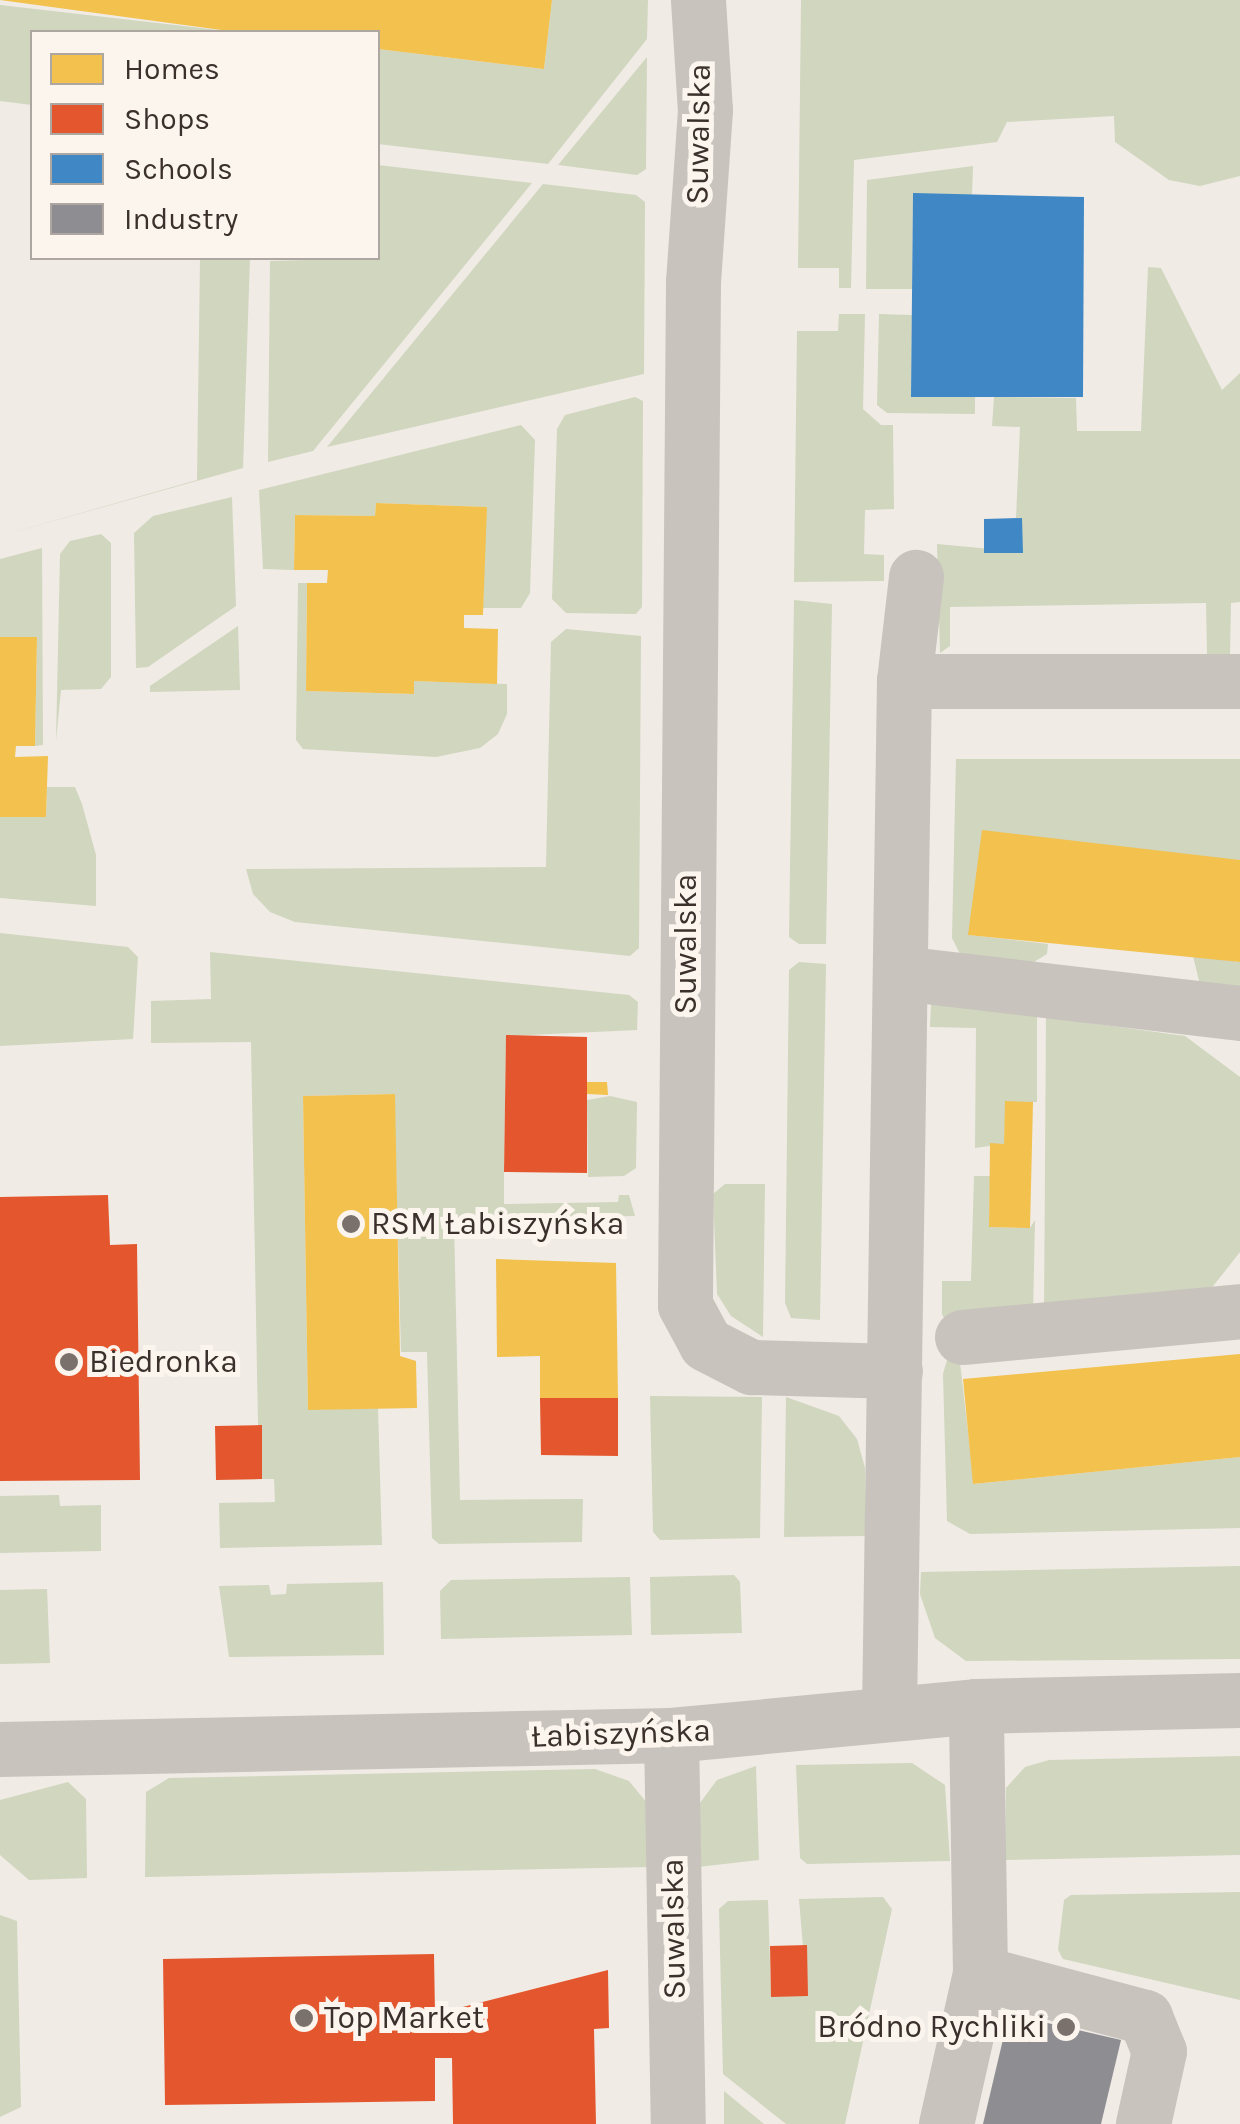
<!DOCTYPE html>
<meta charset="utf-8">
<style>
body{margin:0}
#map{position:relative;width:1240px;height:2124px;overflow:hidden;background:#f0ebe5;font-family:Karla,sans-serif}
div>[style]{position:absolute}
.green>*{inset:0;background:#d1d6bf}
.homes>*{inset:0;background:#f2c14e}
.shops>*{inset:0;background:#e4572e}
.schools>*{inset:0;background:#3f88c5}
.industry>*{inset:0;background:#8d8d92}
.minor>*{height:55px;margin:-27.5px;padding:0 27.5px;transform-origin:27.5px;border-radius:27.5px;background:#c9c3be}
.tertiary>*{height:55px;margin:-27.5px;padding:0 27.5px;transform-origin:27.5px;border-radius:27.5px;background:#c9c3be}
.dots>*{width:28px;height:28px;translate:-50% -50%;box-sizing:border-box;border:5px solid #fbf5ee;border-radius:50%}
span{translate:-50% -50%;white-space:nowrap;text-align:center;line-height:1.15;-webkit-text-stroke:10px #fbf5ee;paint-order:stroke}
.street-label{font-size:32px;color:#3b302b}
.poi-label{font-size:32px;color:#3b302b}
.left{translate:0 -50%;text-align:left}
.right{translate:-100% -50%;text-align:right}
.legend{position:absolute;left:30px;top:30px;width:350px;height:230px;box-sizing:border-box;background:#fbf5ee;border:2px solid #aea6a0;margin:0;padding:12px 18px;list-style:none;font-size:30px;color:#3b302b}
.legend li{display:flex;align-items:center;gap:20px;height:50px}
.legend b{width:50px;border:2px solid #aea6a0}
</style>
<div id="map">
<div class="green">
<div style="clip-path:polygon(552px 0,648px 0,647px 39px,548px 164px,378px 144px,378px 49px,544px 69px)"></div>
<div style="clip-path:polygon(801px 0,1240px 0,1240px 176px,1200px 186px,1169px 180px,1115px 142px,1114px 116px,1007px 122px,997px 142px,854px 160px,851px 288px,839px 288px,839px 268px,798px 268px)"></div>
<div style="clip-path:polygon(0 5px,236px 32px,32px 32px,32px 105px,0 101px)"></div>
<div style="clip-path:polygon(647px 57px,646px 169px,637px 175px,558px 165px)"></div>
<div style="clip-path:polygon(378px 165px,532px 183px,313px 451px,268px 462px,270px 261px,378px 258px)"></div>
<div style="clip-path:polygon(973px 166px,972px 195px,913px 194px,912px 289px,866px 289px,867px 180px)"></div>
<div style="clip-path:polygon(543px 184px,636px 195px,645px 202px,644px 374px,327px 447px)"></div>
<div style="clip-path:polygon(200px 258px,250px 258px,243px 468px,0 536px,197px 480px)"></div>
<div style="clip-path:polygon(1148px 267px,1161px 268px,1222px 390px,1240px 373px,1240px 602px,1231px 603px,1230px 655px,1207px 654px,1206px 603px,950px 607px,950px 646px,940px 653px,937px 544px,1022px 552px,1022px 519px,1016px 519px,1020px 427px,992px 426px,994px 397px,1076px 398px,1077px 431px,1141px 431px)"></div>
<div style="clip-path:polygon(839px 314px,865px 314px,863px 409px,881px 425px,893px 425px,894px 509px,865px 510px,864px 554px,884px 555px,884px 581px,794px 582px,797px 331px,838px 331px)"></div>
<div style="clip-path:polygon(879px 314px,912px 315px,911px 397px,975px 397px,975px 414px,887px 413px,877px 405px)"></div>
<div style="clip-path:polygon(635px 397px,643px 401px,642px 607px,636px 614px,566px 613px,552px 599px,557px 429px,565px 415px)"></div>
<div style="clip-path:polygon(521px 425px,535px 440px,530px 593px,521px 608px,483px 608px,486px 507px,376px 503px,375px 516px,295px 515px,294px 570px,263px 569px,259px 490px)"></div>
<div style="clip-path:polygon(232px 497px,236px 606px,148px 667px,136px 668px,134px 533px,153px 516px)"></div>
<div style="clip-path:polygon(101px 534px,111px 543px,111px 677px,101px 689px,61px 690px,56px 741px,60px 554px,70px 541px)"></div>
<div style="clip-path:polygon(42px 548px,43px 745px,35px 746px,37px 637px,0 637px,0 559px)"></div>
<div style="clip-path:polygon(298px 583px,307px 583px,306px 691px,413px 694px,414px 681px,507px 684px,507px 714px,498px 734px,480px 748px,436px 757px,303px 749px,296px 740px)"></div>
<div style="clip-path:polygon(794px 600px,832px 604px,826px 944px,799px 944px,789px 937px)"></div>
<div style="clip-path:polygon(238px 626px,240px 690px,150px 692px,150px 686px)"></div>
<div style="clip-path:polygon(566px 629px,641px 636px,639px 948px,630px 956px,295px 922px,270px 912px,253px 894px,246px 869px,546px 867px,551px 642px)"></div>
<div style="clip-path:polygon(956px 759px,1240px 759px,1240px 860px,969px 935px,1048px 944px,1047px 954px,1029px 965px,961px 956px,952px 938px)"></div>
<div style="clip-path:polygon(47px 787px,75px 787px,82px 804px,96px 855px,96px 906px,0 898px,0 817px,46px 817px)"></div>
<div style="clip-path:polygon(0 933px,128px 947px,138px 957px,133px 1039px,0 1046px)"></div>
<div style="clip-path:polygon(210px 952px,629px 995px,638px 1002px,637px 1030px,506px 1036px,504px 1172px,504px 1204px,618px 1202px,619px 1195px,629px 1195px,635px 1216px,454px 1220px,460px 1500px,583px 1499px,582px 1542px,439px 1544px,432px 1538px,427px 1352px,401px 1352px,394px 1094px,303px 1096px,308px 1409px,378px 1408px,382px 1545px,220px 1548px,219px 1503px,275px 1502px,274px 1479px,262px 1479px,258px 1425px,251px 1042px,151px 1043px,151px 1001px,211px 999px)"></div>
<div style="clip-path:polygon(1193px 956px,1240px 962px,1240px 989px,1200px 985px)"></div>
<div style="clip-path:polygon(799px 962px,826px 964px,820px 1320px,791px 1318px,785px 1303px,789px 970px)"></div>
<div style="clip-path:polygon(931px 1004px,1037px 1016px,1037px 1102px,1006px 1102px,1004px 1144px,975px 1148px,976px 1028px,930px 1027px)"></div>
<div style="clip-path:polygon(1046px 1017px,1185px 1036px,1240px 1077px,1240px 1252px,1210px 1290px,1044px 1314px)"></div>
<div style="clip-path:polygon(610px 1096px,637px 1102px,636px 1168px,624px 1176px,588px 1177px,587px 1100px)"></div>
<div style="clip-path:polygon(974px 1176px,990px 1176px,989px 1227px,1030px 1228px,1035px 1220px,1033px 1315px,945px 1320px,942px 1314px,942px 1281px,971px 1281px)"></div>
<div style="clip-path:polygon(725px 1184px,765px 1184px,763px 1337px,731px 1316px,717px 1294px,713px 1194px)"></div>
<div style="clip-path:polygon(959px 1354px,974px 1484px,1240px 1457px,1240px 1528px,970px 1534px,947px 1521px,943px 1374px,947px 1360px)"></div>
<div style="clip-path:polygon(650px 1396px,762px 1397px,760px 1538px,660px 1540px,653px 1532px)"></div>
<div style="clip-path:polygon(786px 1397px,839px 1416px,857px 1439px,865px 1468px,865px 1536px,784px 1537px)"></div>
<div style="clip-path:polygon(59px 1495px,60px 1506px,101px 1505px,101px 1551px,0 1553px,0 1496px)"></div>
<div style="clip-path:polygon(1240px 1566px,1240px 1659px,966px 1661px,935px 1638px,920px 1594px,921px 1572px)"></div>
<div style="clip-path:polygon(734px 1575px,740px 1582px,742px 1633px,651px 1635px,650px 1577px)"></div>
<div style="clip-path:polygon(630px 1577px,632px 1635px,441px 1639px,440px 1591px,451px 1580px)"></div>
<div style="clip-path:polygon(383px 1582px,384px 1655px,229px 1657px,219px 1586px,269px 1585px,271px 1595px,286px 1594px,287px 1584px)"></div>
<div style="clip-path:polygon(47px 1589px,50px 1663px,0 1664px,0 1590px)"></div>
<div style="clip-path:polygon(1240px 1756px,1240px 1855px,1005px 1860px,1006px 1788px,1025px 1767px,1049px 1760px)"></div>
<div style="clip-path:polygon(912px 1763px,945px 1785px,950px 1861px,807px 1864px,800px 1858px,796px 1765px)"></div>
<div style="clip-path:polygon(756px 1766px,759px 1860px,698px 1867px,700px 1803px,717px 1780px)"></div>
<div style="clip-path:polygon(595px 1769px,629px 1781px,647px 1803px,652px 1867px,145px 1877px,146px 1792px,169px 1778px)"></div>
<div style="clip-path:polygon(68px 1782px,86px 1799px,87px 1878px,29px 1880px,0 1855px,0 1800px)"></div>
<div style="clip-path:polygon(1240px 1892px,1240px 2000px,1063px 1959px,1058px 1950px,1064px 1900px,1071px 1895px)"></div>
<div style="clip-path:polygon(883px 1897px,892px 1909px,845px 2124px,786px 2124px,723px 2074px,719px 1909px,728px 1901px,768px 1900px,771px 1996px,807px 1996px,799px 1899px)"></div>
<div style="clip-path:polygon(0 1915px,17px 1921px,21px 2107px,0 2117px)"></div>
<div style="clip-path:polygon(724px 2091px,764px 2124px,724px 2124px)"></div>
</div>
<div class="homes">
<div style="clip-path:polygon(0 0,552px 0,544px 69px,378px 49px,378px 32px,236px 32px)"></div>
<div style="clip-path:polygon(376px 503px,487px 507px,483px 615px,464px 615px,464px 628px,498px 629px,497px 684px,414px 681px,414px 694px,306px 691px,307px 583px,327px 583px,328px 570px,294px 570px,295px 515px,375px 516px)"></div>
<div style="clip-path:polygon(0 637px,37px 637px,35px 746px,16px 746px,15px 757px,48px 756px,46px 817px,0 817px)"></div>
<div style="clip-path:polygon(982px 830px,1240px 860px,1240px 962px,968px 935px)"></div>
<div style="clip-path:polygon(587px 1082px,607px 1082px,608px 1095px,587px 1094px)"></div>
<div style="clip-path:polygon(395px 1094px,400px 1356px,416px 1361px,417px 1408px,308px 1410px,303px 1096px)"></div>
<div style="clip-path:polygon(1005px 1101px,1033px 1102px,1030px 1228px,989px 1227px,990px 1143px,1004px 1144px)"></div>
<div style="clip-path:polygon(496px 1259px,616px 1263px,618px 1398px,540px 1398px,540px 1356px,497px 1357px)"></div>
<div style="clip-path:polygon(1240px 1354px,1240px 1457px,973px 1484px,963px 1379px)"></div>
</div>
<div class="shops">
<div style="clip-path:polygon(506px 1035px,587px 1037px,587px 1173px,504px 1172px)"></div>
<div style="clip-path:polygon(108px 1195px,110px 1245px,137px 1244px,140px 1480px,0 1481px,0 1197px)"></div>
<div style="clip-path:polygon(540px 1398px,618px 1398px,618px 1456px,541px 1455px)"></div>
<div style="clip-path:polygon(262px 1425px,262px 1479px,216px 1480px,215px 1426px)"></div>
<div style="clip-path:polygon(807px 1945px,808px 1996px,771px 1997px,770px 1946px)"></div>
<div style="clip-path:polygon(434px 1954px,435px 2014px,608px 1970px,609px 2028px,594px 2029px,596px 2124px,453px 2124px,452px 2058px,435px 2058px,435px 2101px,165px 2105px,163px 1959px)"></div>
</div>
<div class="schools">
<div style="clip-path:polygon(913px 193px,1084px 197px,1083px 397px,911px 397px)"></div>
<div style="clip-path:polygon(1022px 518px,1023px 553px,984px 553px,984px 519px)"></div>
</div>
<div class="industry">
<div style="clip-path:polygon(1009px 2014px,1121px 2040px,1101px 2124px,983px 2124px)"></div>
</div>
<div class="minor">
<div style="left:698px;top:0;width:110px;rotate:86.4deg"></div>
<div style="left:705px;top:110px;width:171px;rotate:94deg"></div>
<div style="left:693px;top:281px;width:1024px;rotate:90.45deg"></div>
<div style="left:685px;top:1305px;width:44px;rotate:61.7deg"></div>
<div style="left:706px;top:1344px;width:51px;rotate:27.1deg"></div>
<div style="left:751px;top:1367px;width:144px;rotate:1.6deg"></div>
<div style="left:904px;top:681px;width:105px;rotate:-83.4deg"></div>
<div style="left:900px;top:973px;width:342px;rotate:6.7deg"></div>
<div style="left:962px;top:1337px;width:279px;rotate:-5.3deg"></div>
<div style="left:889px;top:1713px;width:1032px;rotate:-89.17deg"></div>
<div style="left:904px;top:681px;width:336px"></div>
<div style="left:671px;top:1735px;width:389px;rotate:89deg"></div>
<div style="left:980px;top:1973px;width:171px;rotate:14.9deg"></div>
<div style="left:1145px;top:2017px;width:37px;rotate:68deg"></div>
<div style="left:1159px;top:2051px;width:75px;rotate:102.4deg"></div>
<div style="left:946px;top:2124px;width:155px;rotate:-77.3deg"></div>
<div style="left:980px;top:1973px;width:267px;rotate:-90.9deg"></div>
</div>
<div class="tertiary">
<div style="left:0;top:1749px;width:671px;rotate:-1.2deg"></div>
<div style="left:671px;top:1735px;width:306px;rotate:-5.4deg"></div>
<div style="left:976px;top:1706px;width:264px;rotate:-1.3deg"></div>
</div>
<div class="dots">
<div style="left:351px;top:1224px;background:#7a716c"></div>
<div style="left:69px;top:1362px;background:#7a716c"></div>
<div style="left:304px;top:2018px;background:#7a716c"></div>
<div style="left:1066px;top:2027px;background:#7a716c"></div>
</div>
<div class="street-label">
<span style="left:699px;top:134px;rotate:-89deg">Suwalska</span>
<span style="left:686px;top:944px;rotate:-90deg">Suwalska</span>
<span style="left:621px;top:1734px;rotate:-2deg">Łabiszyńska</span>
<span style="left:674px;top:1929px;rotate:-91deg">Suwalska</span>
</div>
<div class="poi-label">
<span class="left" style="left:371px;top:1224px">RSM Łabiszyńska</span>
<span class="left" style="left:89px;top:1362px">Biedronka</span>
<span class="left" style="left:324px;top:2018px">Top Market</span>
<span class="right" style="left:1046px;top:2027px">Bródno Rychliki</span>
</div>
<ul class="legend">
<li><b style="height:28px;background:#f2c14e"></b>Homes</li>
<li><b style="height:28px;background:#e4572e"></b>Shops</li>
<li><b style="height:28px;background:#3f88c5"></b>Schools</li>
<li><b style="height:28px;background:#8d8d92"></b>Industry</li>
</ul>
</div>
